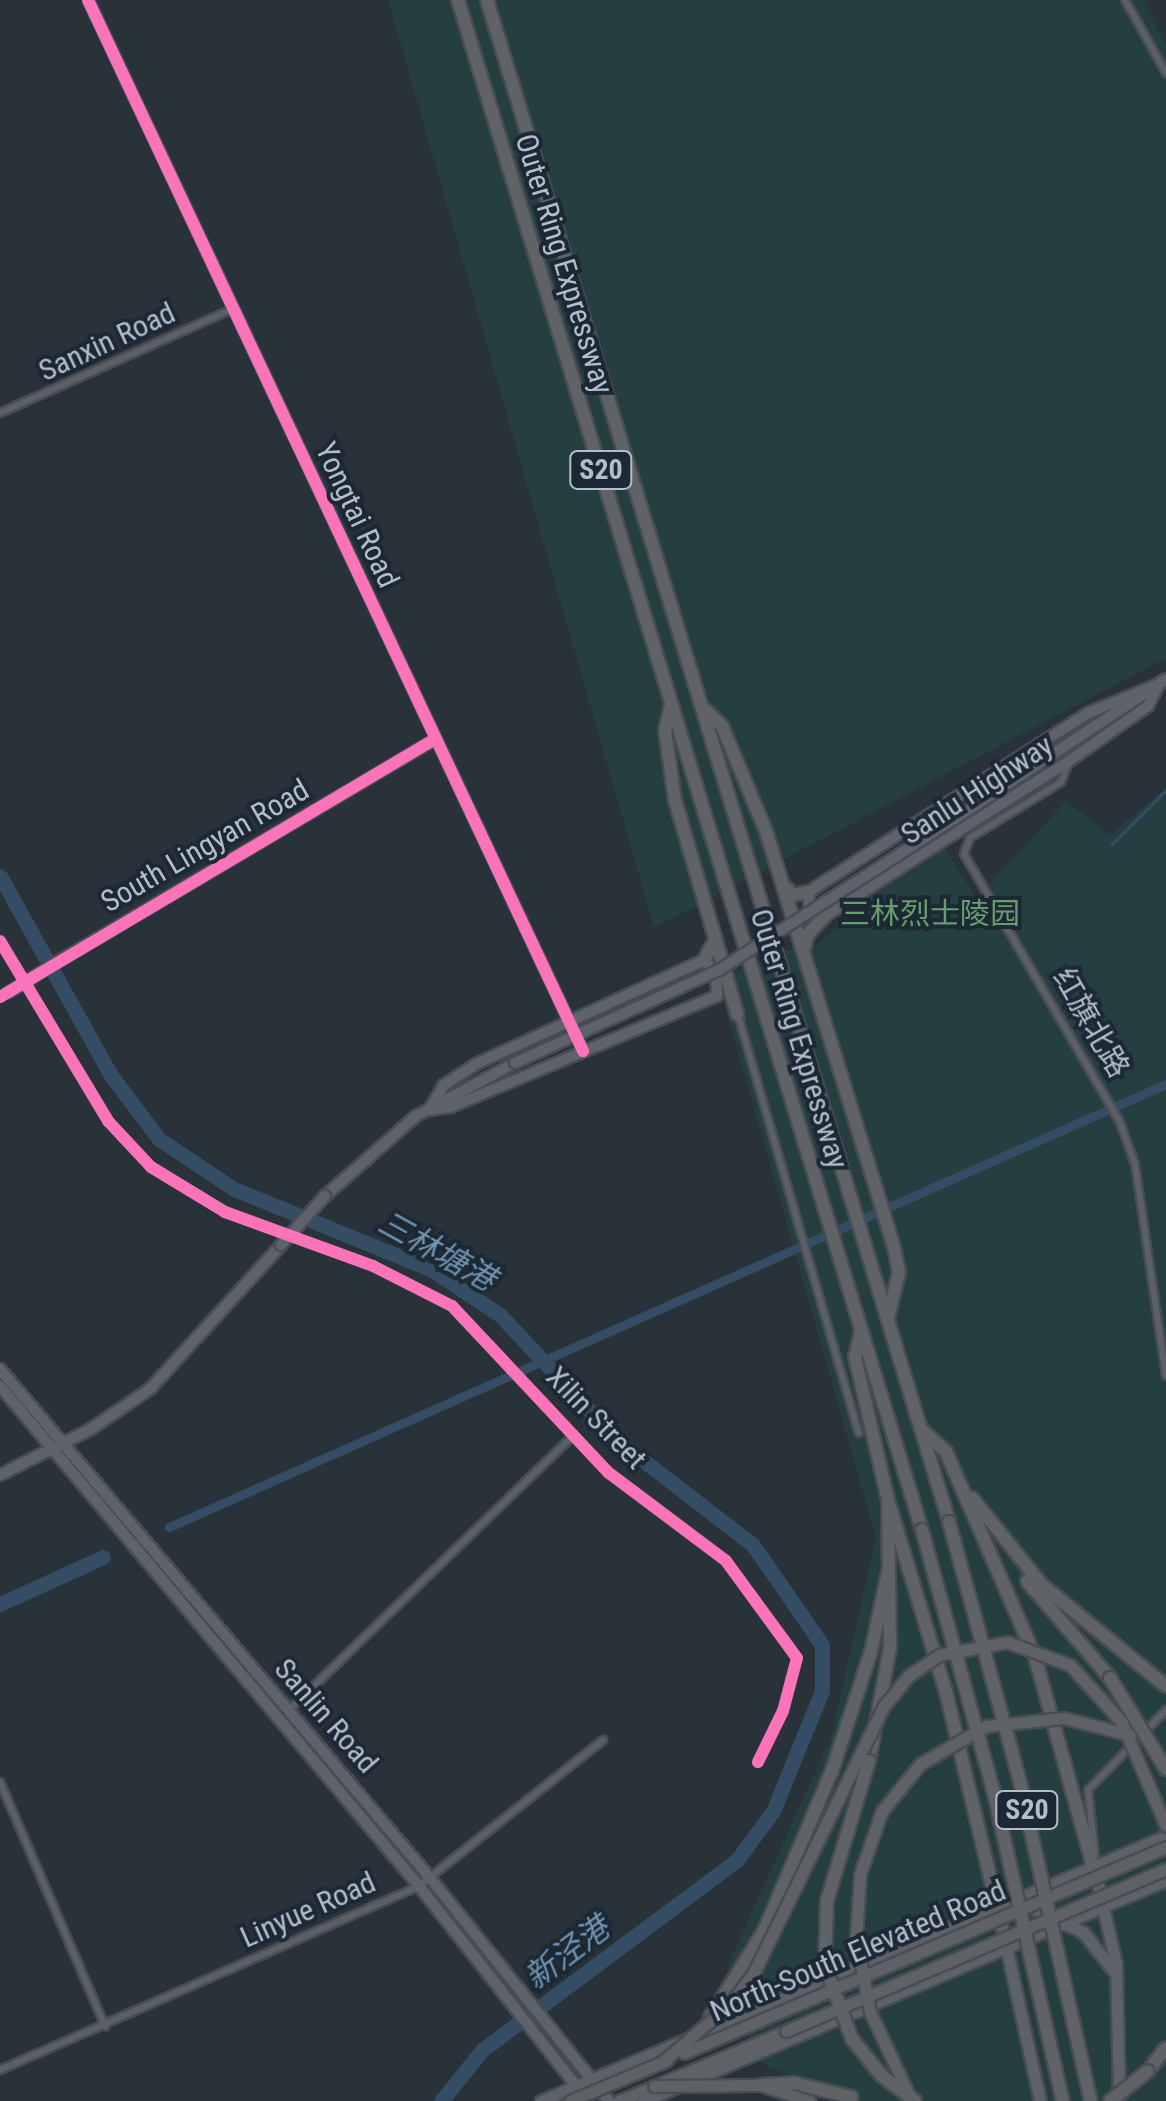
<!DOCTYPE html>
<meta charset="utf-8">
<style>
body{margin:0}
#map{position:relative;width:1166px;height:2101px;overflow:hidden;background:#293139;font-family:"Roboto Condensed","Noto Sans SC",sans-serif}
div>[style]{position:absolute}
.green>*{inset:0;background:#253e3f}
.stream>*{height:2.5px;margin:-1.25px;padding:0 1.25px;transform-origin:1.25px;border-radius:1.25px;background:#344d64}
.canal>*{height:9px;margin:-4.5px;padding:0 4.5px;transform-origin:4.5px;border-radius:4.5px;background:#344d64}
.river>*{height:15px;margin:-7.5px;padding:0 7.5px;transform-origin:7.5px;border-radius:7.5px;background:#344d64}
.roads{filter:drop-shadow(2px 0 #484d53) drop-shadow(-2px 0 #484d53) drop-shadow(0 2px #484d53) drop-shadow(0 -2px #484d53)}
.minor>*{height:6px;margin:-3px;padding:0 3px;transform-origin:3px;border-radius:3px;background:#5a6066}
.tertiary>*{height:9px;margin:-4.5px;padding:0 4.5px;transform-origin:4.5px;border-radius:4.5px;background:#5a6066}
.secondary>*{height:10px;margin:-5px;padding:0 5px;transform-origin:5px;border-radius:5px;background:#5e636b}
.primary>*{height:11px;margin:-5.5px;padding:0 5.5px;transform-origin:5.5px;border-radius:5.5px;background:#5c6268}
.trunk>*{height:11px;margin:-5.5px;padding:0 5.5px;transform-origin:5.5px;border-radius:5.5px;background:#5e6267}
.motorway>*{height:12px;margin:-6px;padding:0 6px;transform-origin:6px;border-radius:6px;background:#5f6366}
.bridges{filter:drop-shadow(2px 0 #484d53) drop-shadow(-2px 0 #484d53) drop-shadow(0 2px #484d53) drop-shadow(0 -2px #484d53)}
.tertiary-bridge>*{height:9px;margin:-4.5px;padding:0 4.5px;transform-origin:4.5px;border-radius:4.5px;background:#5a6066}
.secondary-bridge>*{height:10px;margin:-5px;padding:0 5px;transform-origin:5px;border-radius:5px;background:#5e636b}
.trunk-bridge>*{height:11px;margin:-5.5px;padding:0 5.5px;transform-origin:5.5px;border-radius:5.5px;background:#5e6267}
.motorway-bridge>*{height:12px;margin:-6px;padding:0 6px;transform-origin:6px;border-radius:6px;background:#5f6366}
.cycleway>*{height:12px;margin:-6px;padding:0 6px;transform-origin:6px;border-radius:6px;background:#fb73b8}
span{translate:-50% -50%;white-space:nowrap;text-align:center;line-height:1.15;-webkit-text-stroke:8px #1c2834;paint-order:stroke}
.shield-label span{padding:2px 8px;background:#1c2834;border:2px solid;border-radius:8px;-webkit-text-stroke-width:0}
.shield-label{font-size:28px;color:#b3beca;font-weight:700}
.street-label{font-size:30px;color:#b3beca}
.park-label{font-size:30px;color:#689d6f}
.water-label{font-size:32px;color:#7093b0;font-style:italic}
</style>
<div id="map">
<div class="green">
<div style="clip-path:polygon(388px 0,1143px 0,1166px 44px,1166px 658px,654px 928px)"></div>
<div style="clip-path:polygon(1166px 788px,1166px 2101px,852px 2101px,756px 2061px,727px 1967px,831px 1737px,876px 1538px,717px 978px,778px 952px,818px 945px,865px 900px,945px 849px,994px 927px,1008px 917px,989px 884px,1066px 801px,1110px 835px)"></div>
</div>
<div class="stream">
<div style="left:1111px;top:845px;width:78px;rotate:-45deg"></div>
</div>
<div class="canal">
<div style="left:169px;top:1527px;width:1091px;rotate:-23.96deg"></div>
</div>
<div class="river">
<div style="left:0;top:876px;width:227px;rotate:60.9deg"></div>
<div style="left:110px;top:1074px;width:81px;rotate:53deg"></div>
<div style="left:159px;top:1139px;width:90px;rotate:33.7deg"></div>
<div style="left:234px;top:1189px;width:214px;rotate:22.2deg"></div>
<div style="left:432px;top:1270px;width:82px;rotate:33.5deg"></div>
<div style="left:500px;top:1315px;width:173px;rotate:46.9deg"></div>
<div style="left:618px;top:1441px;width:170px;rotate:37.6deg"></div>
<div style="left:753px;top:1545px;width:121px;rotate:55.4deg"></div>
<div style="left:822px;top:1645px;width:46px;rotate:90deg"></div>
<div style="left:822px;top:1691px;width:130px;rotate:112.2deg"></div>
<div style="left:773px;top:1811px;width:61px;rotate:126.3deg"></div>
<div style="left:737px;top:1860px;width:317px;rotate:143.3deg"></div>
<div style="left:483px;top:2049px;width:67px;rotate:128.9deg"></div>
<div style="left:0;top:1604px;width:113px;rotate:-24.5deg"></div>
</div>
<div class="roads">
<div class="minor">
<div style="left:1125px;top:0;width:84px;rotate:60.7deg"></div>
<div style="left:0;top:413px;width:254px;rotate:-24.1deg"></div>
<div style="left:1069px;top:762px;width:22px;rotate:112deg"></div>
<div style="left:1061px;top:782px;width:107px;rotate:148.4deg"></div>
<div style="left:970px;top:838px;width:17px;rotate:111deg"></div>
<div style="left:964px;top:854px;width:308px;rotate:59.8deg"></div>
<div style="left:1119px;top:1120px;width:47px;rotate:70deg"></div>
<div style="left:1135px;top:1164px;width:214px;rotate:81.7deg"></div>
<div style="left:0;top:941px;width:210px;rotate:59deg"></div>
<div style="left:108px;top:1121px;width:63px;rotate:46.9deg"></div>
<div style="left:151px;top:1167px;width:87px;rotate:31.3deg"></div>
<div style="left:225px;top:1212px;width:158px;rotate:20deg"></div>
<div style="left:373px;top:1266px;width:89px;rotate:26.9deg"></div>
<div style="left:452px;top:1306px;width:229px;rotate:46.8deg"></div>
<div style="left:609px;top:1473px;width:146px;rotate:36.9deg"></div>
<div style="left:726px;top:1561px;width:120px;rotate:53.8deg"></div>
<div style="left:797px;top:1658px;width:55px;rotate:104.8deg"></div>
<div style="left:783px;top:1711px;width:57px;rotate:116.1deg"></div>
<div style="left:738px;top:1015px;width:435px;rotate:73.9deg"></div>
<div style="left:288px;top:1711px;width:396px;rotate:-44deg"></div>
<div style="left:0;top:1782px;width:266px;rotate:66.7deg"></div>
<div style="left:1095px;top:1854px;width:64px;rotate:-96.2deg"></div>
<div style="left:1088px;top:1790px;width:112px;rotate:-45.7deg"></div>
<div style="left:0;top:2070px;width:458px;rotate:-23.7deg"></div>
<div style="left:419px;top:1886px;width:235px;rotate:-38.4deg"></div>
</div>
<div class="tertiary">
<div style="left:88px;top:0;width:1162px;rotate:64.78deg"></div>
<div style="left:61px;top:959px;width:434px;rotate:-30.5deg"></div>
</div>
<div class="secondary">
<div style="left:1159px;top:684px;width:25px;rotate:117deg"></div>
<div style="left:1148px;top:706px;width:96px;rotate:145.2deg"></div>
<div style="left:1069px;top:761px;width:289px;rotate:147.6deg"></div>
<div style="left:825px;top:916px;width:17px;rotate:-163deg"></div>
<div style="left:809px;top:911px;width:19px;rotate:-90deg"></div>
<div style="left:809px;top:892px;width:22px;rotate:-34deg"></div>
<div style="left:827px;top:880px;width:310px;rotate:-32.6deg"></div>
<div style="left:1088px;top:713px;width:77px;rotate:-22.2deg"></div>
<div style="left:990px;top:796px;width:211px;rotate:-33.6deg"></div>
<div style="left:429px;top:1110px;width:29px;rotate:-59deg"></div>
<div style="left:444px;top:1085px;width:38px;rotate:-33deg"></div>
<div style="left:476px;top:1064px;width:251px;rotate:-24.5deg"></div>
<div style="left:704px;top:960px;width:19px;rotate:51deg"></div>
<div style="left:716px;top:975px;width:21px;rotate:87deg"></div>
<div style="left:429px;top:1110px;width:22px;rotate:-8deg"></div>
<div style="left:451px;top:1107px;width:288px;rotate:-22.7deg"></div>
<div style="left:325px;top:1196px;width:121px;rotate:-41.3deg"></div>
<div style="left:416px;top:1116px;width:112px;rotate:-28.2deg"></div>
<div style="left:0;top:1369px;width:668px;rotate:49.8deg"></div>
<div style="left:431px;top:1879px;width:285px;rotate:51.3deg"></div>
<div style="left:0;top:1386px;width:652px;rotate:50.04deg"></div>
<div style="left:419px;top:1886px;width:273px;rotate:51.8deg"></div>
<div style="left:0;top:1475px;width:102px;rotate:-26.8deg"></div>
<div style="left:91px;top:1429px;width:73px;rotate:-34.3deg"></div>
<div style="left:151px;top:1388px;width:193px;rotate:-47.7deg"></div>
</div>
<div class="primary">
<div style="left:1094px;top:1868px;width:98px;rotate:77.1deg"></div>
<div style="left:1116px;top:1964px;width:137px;rotate:88.7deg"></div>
<div style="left:1022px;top:1903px;width:68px;rotate:25.4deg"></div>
<div style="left:1083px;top:1932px;width:48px;rotate:51.7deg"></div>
<div style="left:998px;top:1910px;width:196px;rotate:77.6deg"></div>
<div style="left:541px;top:2101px;width:679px;rotate:-22.98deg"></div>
<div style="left:643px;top:2101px;width:568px;rotate:-22.91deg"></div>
</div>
<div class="trunk">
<div style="left:619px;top:2101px;width:181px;rotate:-22.7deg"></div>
</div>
<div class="motorway">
<div style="left:458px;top:0;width:1599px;rotate:73.13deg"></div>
<div style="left:487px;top:0;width:1591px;rotate:73.11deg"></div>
<div style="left:671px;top:705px;width:26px;rotate:103deg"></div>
<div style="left:665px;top:730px;width:71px;rotate:81.9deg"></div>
<div style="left:675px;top:800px;width:223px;rotate:73.8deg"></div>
<div style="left:705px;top:710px;width:23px;rotate:43deg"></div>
<div style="left:722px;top:726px;width:114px;rotate:67.3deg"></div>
<div style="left:766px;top:831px;width:436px;rotate:72.9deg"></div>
<div style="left:894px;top:1248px;width:25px;rotate:78deg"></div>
<div style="left:899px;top:1272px;width:47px;rotate:103.4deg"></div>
<div style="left:786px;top:888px;width:10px;rotate:45deg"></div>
<div style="left:793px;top:895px;width:16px;rotate:-11deg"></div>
<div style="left:804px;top:949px;width:16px;rotate:-75deg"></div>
<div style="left:808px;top:934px;width:25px;rotate:-47deg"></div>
<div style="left:704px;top:960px;width:22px;rotate:-60deg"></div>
<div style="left:861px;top:1331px;width:27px;rotate:103deg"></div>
<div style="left:855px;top:1357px;width:147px;rotate:77deg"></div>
<div style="left:888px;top:1500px;width:201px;rotate:73.2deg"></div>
<div style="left:946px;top:1692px;width:220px;rotate:76.6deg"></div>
<div style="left:923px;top:1431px;width:31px;rotate:42deg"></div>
<div style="left:946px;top:1452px;width:223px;rotate:66.5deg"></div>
<div style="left:1035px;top:1657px;width:217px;rotate:74.5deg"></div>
<div style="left:972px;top:1498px;width:112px;rotate:51.2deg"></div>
<div style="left:1042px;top:1585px;width:160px;rotate:39.2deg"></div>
<div style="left:1027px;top:1581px;width:128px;rotate:49.4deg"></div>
<div style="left:869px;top:1761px;width:115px;rotate:-79.5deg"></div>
<div style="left:890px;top:1648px;width:145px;rotate:-90.8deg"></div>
<div style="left:710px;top:2018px;width:102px;rotate:-58.2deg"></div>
<div style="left:764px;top:1931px;width:174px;rotate:-67deg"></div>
<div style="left:832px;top:1771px;width:125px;rotate:-71.9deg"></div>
<div style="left:871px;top:1652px;width:82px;rotate:-78deg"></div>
<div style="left:1148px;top:2071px;width:29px;rotate:-52deg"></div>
</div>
</div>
<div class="bridges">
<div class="tertiary-bridge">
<div style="left:8px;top:992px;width:62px;rotate:-31.9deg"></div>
</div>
<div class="secondary-bridge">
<div style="left:515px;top:1063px;width:224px;rotate:-24.5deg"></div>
<div style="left:719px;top:970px;width:322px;rotate:-32.7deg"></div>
<div style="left:281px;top:1245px;width:66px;rotate:-48.1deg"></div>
</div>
<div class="trunk-bridge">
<div style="left:786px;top:2031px;width:413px;rotate:-23.1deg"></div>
<div style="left:684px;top:2053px;width:524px;rotate:-23.14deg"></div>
<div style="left:661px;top:2063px;width:91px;rotate:-40.5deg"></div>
<div style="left:730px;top:2004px;width:40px;rotate:-53deg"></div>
<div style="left:754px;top:1972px;width:296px;rotate:-64deg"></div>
<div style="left:884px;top:1706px;width:38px;rotate:-51deg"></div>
<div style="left:908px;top:1676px;width:37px;rotate:-34deg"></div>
<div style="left:939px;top:1655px;width:69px;rotate:-10.8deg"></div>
<div style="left:1007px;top:1642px;width:67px;rotate:20.1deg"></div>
<div style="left:1070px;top:1665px;width:76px;rotate:47.7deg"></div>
<div style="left:1121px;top:1721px;width:114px;rotate:66.8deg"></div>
<div style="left:654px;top:2086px;width:107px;rotate:-0.5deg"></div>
<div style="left:761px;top:2085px;width:51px;rotate:18.4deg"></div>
<div style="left:908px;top:2093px;width:89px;rotate:-115.1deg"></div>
<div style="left:870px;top:2012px;width:75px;rotate:-100.7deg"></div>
<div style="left:856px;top:1938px;width:64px;rotate:-86.4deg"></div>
<div style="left:860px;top:1874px;width:67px;rotate:-70.8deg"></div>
<div style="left:882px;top:1811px;width:60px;rotate:-51deg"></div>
<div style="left:920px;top:1764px;width:76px;rotate:-29.9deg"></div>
<div style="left:986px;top:1726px;width:78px;rotate:-5.9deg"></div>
<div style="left:1064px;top:1718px;width:68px;rotate:14.4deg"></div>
<div style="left:570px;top:2101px;width:105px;rotate:-22.9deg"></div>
</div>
<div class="motorway-bridge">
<div style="left:949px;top:1522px;width:270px;rotate:74.7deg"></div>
<div style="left:1020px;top:1782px;width:327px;rotate:77.5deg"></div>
<div style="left:922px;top:1530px;width:269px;rotate:74.7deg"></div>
<div style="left:993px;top:1789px;width:320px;rotate:77.4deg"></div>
<div style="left:1110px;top:1678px;width:107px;rotate:58.4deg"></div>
<div style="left:869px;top:1761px;width:146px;rotate:106.7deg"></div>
<div style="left:827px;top:1901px;width:65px;rotate:91.8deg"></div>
<div style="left:825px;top:1966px;width:78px;rotate:69.7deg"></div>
<div style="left:852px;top:2039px;width:46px;rotate:51.1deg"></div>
<div style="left:881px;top:2075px;width:43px;rotate:37.4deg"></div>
<div style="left:761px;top:2085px;width:33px;rotate:-3deg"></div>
<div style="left:794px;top:2083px;width:59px;rotate:13.8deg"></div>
<div style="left:1110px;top:2101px;width:48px;rotate:-38.3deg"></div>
</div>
</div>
<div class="cycleway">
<div style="left:88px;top:0;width:1162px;rotate:64.78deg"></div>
<div style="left:0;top:941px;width:210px;rotate:59deg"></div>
<div style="left:108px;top:1121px;width:63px;rotate:46.9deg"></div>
<div style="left:151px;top:1167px;width:87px;rotate:31.3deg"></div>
<div style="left:225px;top:1212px;width:158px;rotate:20deg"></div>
<div style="left:373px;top:1266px;width:89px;rotate:26.9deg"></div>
<div style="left:452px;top:1306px;width:229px;rotate:46.8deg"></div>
<div style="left:609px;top:1473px;width:146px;rotate:36.9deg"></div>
<div style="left:726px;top:1561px;width:120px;rotate:53.8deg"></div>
<div style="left:797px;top:1658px;width:55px;rotate:104.8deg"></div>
<div style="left:783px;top:1711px;width:57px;rotate:116.1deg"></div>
<div style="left:0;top:997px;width:506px;rotate:-30.67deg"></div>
</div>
<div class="shield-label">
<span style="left:601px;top:470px">S20</span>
<span style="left:1027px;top:1810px">S20</span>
</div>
<div class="street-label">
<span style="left:564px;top:264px;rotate:73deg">Outer Ring Expressway</span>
<span style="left:107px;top:342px;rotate:-25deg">Sanxin Road</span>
<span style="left:357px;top:515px;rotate:65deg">Yongtai Road</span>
<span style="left:977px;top:790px;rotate:-33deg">Sanlu Highway</span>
<span style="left:205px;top:846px;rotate:-30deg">South Lingyan Road</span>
<span style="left:1091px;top:1023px;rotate:60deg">红旗北路</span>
<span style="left:799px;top:1039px;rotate:73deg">Outer Ring Expressway</span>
<span style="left:596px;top:1418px;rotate:46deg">Xilin Street</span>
<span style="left:326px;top:1716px;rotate:49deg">Sanlin Road</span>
<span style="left:308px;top:1910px;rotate:-24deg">Linyue Road</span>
<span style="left:858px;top:1951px;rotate:-23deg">North-South Elevated Road</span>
</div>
<div class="park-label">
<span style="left:930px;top:914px">三林烈士陵园</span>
</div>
<div class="water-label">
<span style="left:437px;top:1251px;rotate:29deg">三林塘港</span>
<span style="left:567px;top:1953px;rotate:-37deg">新泾港</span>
</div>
</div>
